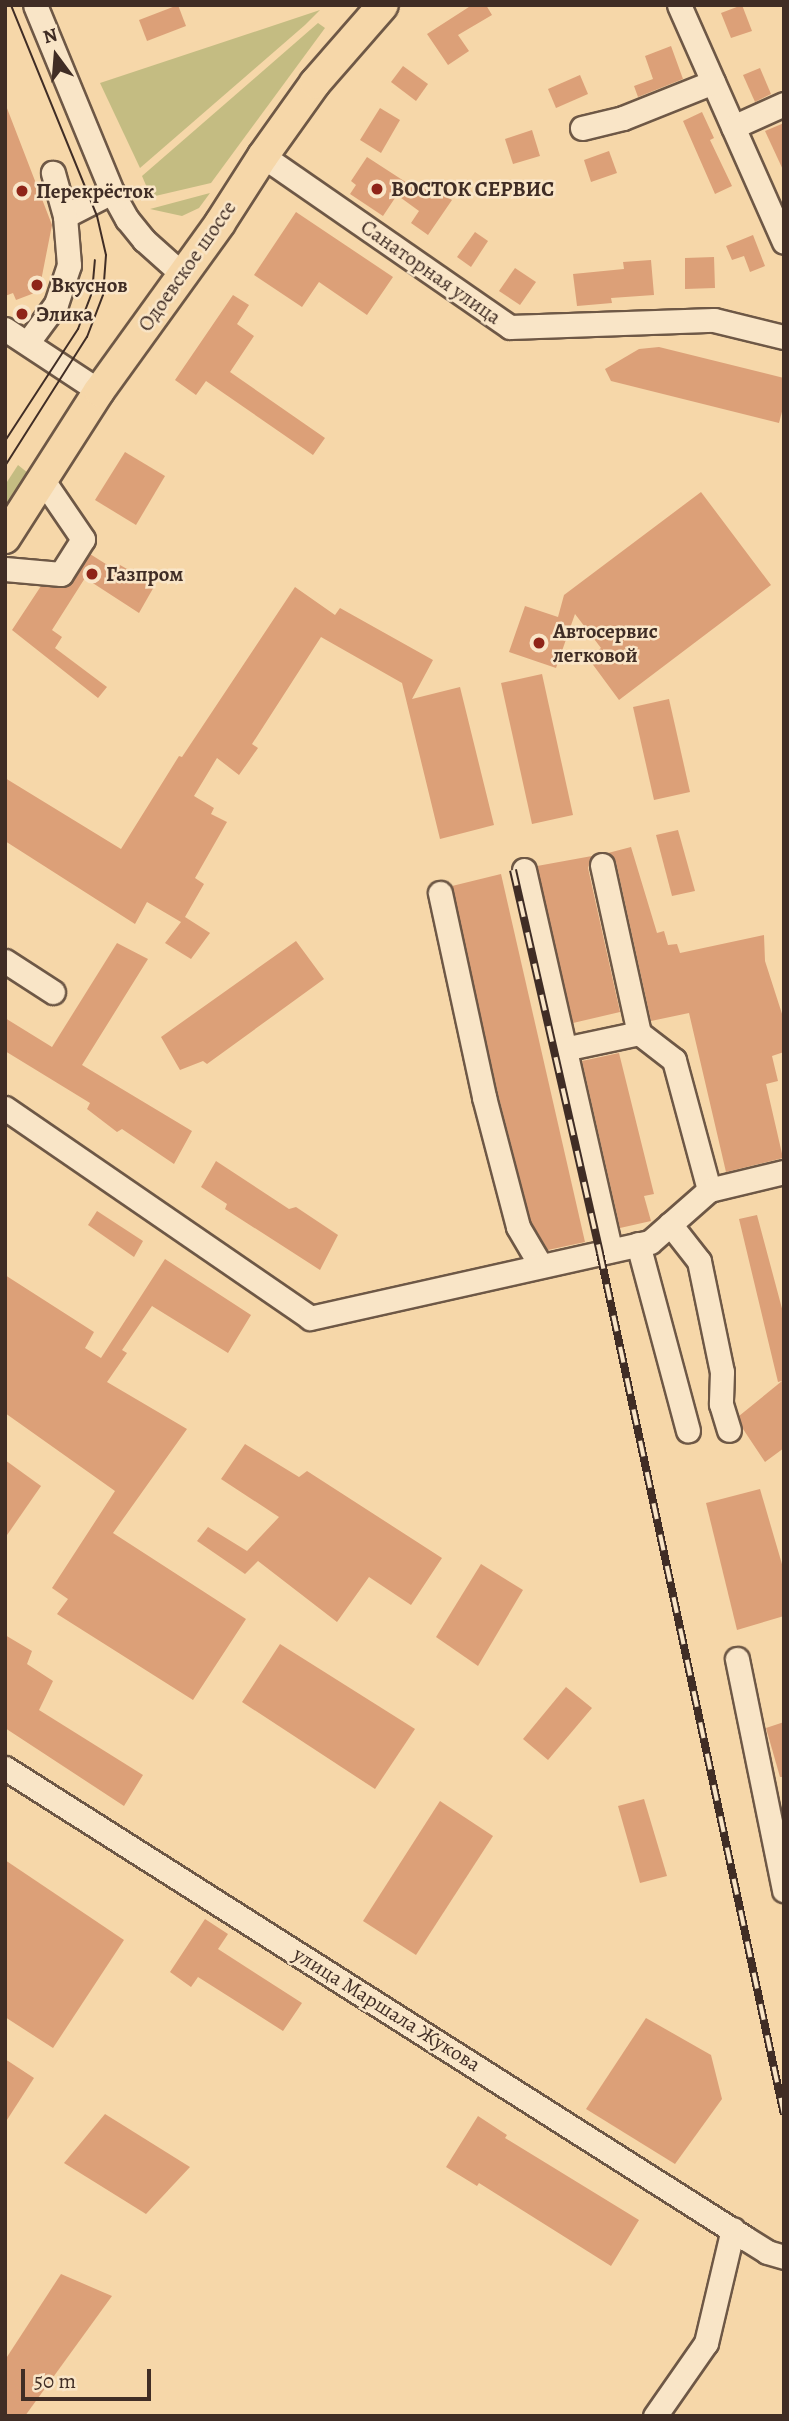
<!DOCTYPE html>
<meta charset="utf-8">
<style>
body{margin:0}
#map{position:relative;width:789px;height:2421px;overflow:hidden;background:#f6d7a9;font-family:Alegreya,serif}
div>[style]{position:absolute}
.green>*{inset:0;background:#c4bc82}
.building>*{inset:0;background:#dca078}
.roads{filter:drop-shadow(2px 0 #6e5846) drop-shadow(-2px 0 #6e5846) drop-shadow(0 2px #6e5846) drop-shadow(0 -2px #6e5846)}
.minor>*{height:23px;margin:-11.5px;padding:0 11.5px;transform-origin:11.5px;border-radius:11.5px;background:#f9e5c7}
.major>*{height:30px;margin:-15px;padding:0 15px;transform-origin:15px;border-radius:15px;background:#f6d7a9}
.tram>*{height:2px;margin:-1px;padding:0 1px;transform-origin:1px;border-radius:1px;background:#402d25}
.rail>*{height:8px;margin-top:-4px;transform-origin:0;background:repeating-linear-gradient(90deg,#f9e5c7 0 16px,#402d25 0 32px);box-sizing:border-box;border-block:2px solid #402d25}
.dots>*{width:19px;height:19px;translate:-50% -50%;box-sizing:border-box;border:4px solid #f9e5c7;border-radius:50%}
span{translate:-50% -50%;white-space:nowrap;text-align:center;line-height:1.15;-webkit-text-stroke:5px #f9e5c7;paint-order:stroke}
.poi-label{font-size:21px;color:#402d25;font-weight:700}
.left{translate:0 -50%;text-align:left}
.street-label{font-size:21px;color:#402d25}
.frame{position:absolute;inset:0;border:7px solid #402d25;pointer-events:none}
.north{position:absolute;left:21px;top:21px;width:70px;height:70px;-webkit-text-stroke:5px #f9e5c7;paint-order:stroke;rotate:344deg;font-size:19px;font-weight:700;line-height:28px;text-align:center;color:#402d25}
.north::after{content:'';display:block;margin:auto;width:24px;height:32px;background:#402d25;clip-path:polygon(50% 0,100% 100%,50% 72%,0 100%)}
.scale{position:absolute;left:21px;top:2369px;width:130px;height:32px;box-sizing:border-box;border:4px solid #402d25;border-top:0;padding-left:9px;font-size:21px;line-height:24px;white-space:nowrap;color:#402d25;-webkit-text-stroke:5px #f9e5c7;paint-order:stroke}
</style>
<div id="map">
<div class="green">
<div style="clip-path:polygon(320px 10px,305px 25px,140px 168px,100px 83px)"></div>
<div style="clip-path:polygon(318px 23px,325px 28px,211px 183px,151px 197px,142px 176px)"></div>
<div style="clip-path:polygon(210px 193px,199px 208px,182px 216px,150px 209px)"></div>
<div style="clip-path:polygon(18px 465px,28px 473px,5px 507px,5px 485px)"></div>
</div>
<div class="building">
<div style="clip-path:polygon(178px 5px,186px 26px,147px 41px,139px 20px)"></div>
<div style="clip-path:polygon(472px 5px,486px 5px,492px 15px,458px 35px,469px 51px,448px 65px,427px 34px)"></div>
<div style="clip-path:polygon(742px 5px,752px 31px,731px 38px,721px 13px)"></div>
<div style="clip-path:polygon(671px 46px,683px 79px,638px 97px,634px 86px,653px 79px,645px 56px)"></div>
<div style="clip-path:polygon(403px 66px,428px 84px,416px 101px,391px 82px)"></div>
<div style="clip-path:polygon(760px 68px,771px 94px,755px 102px,743px 75px)"></div>
<div style="clip-path:polygon(580px 75px,588px 94px,556px 108px,548px 89px)"></div>
<div style="clip-path:polygon(5px 103px,52px 225px,41px 281px,34px 285px,37px 292px,16px 300px,13px 293px,5px 296px)"></div>
<div style="clip-path:polygon(380px 108px,400px 120px,381px 153px,360px 140px)"></div>
<div style="clip-path:polygon(702px 112px,714px 138px,710px 140px,732px 186px,715px 194px,683px 121px)"></div>
<div style="clip-path:polygon(784px 123px,784px 172px,765px 131px)"></div>
<div style="clip-path:polygon(532px 130px,540px 156px,513px 164px,505px 139px)"></div>
<div style="clip-path:polygon(609px 151px,617px 173px,591px 182px,584px 160px)"></div>
<div style="clip-path:polygon(367px 157px,421px 192px,427px 184px,452px 200px,428px 235px,411px 223px,419px 211px,397px 195px,383px 216px,350px 194px,356px 185px,351px 181px)"></div>
<div style="clip-path:polygon(296px 212px,393px 277px,367px 315px,319px 282px,302px 307px,254px 275px)"></div>
<div style="clip-path:polygon(475px 232px,488px 241px,471px 267px,457px 257px)"></div>
<div style="clip-path:polygon(753px 235px,765px 266px,750px 272px,744px 256px,732px 260px,726px 246px)"></div>
<div style="clip-path:polygon(714px 257px,715px 288px,685px 289px,685px 258px)"></div>
<div style="clip-path:polygon(651px 260px,654px 295px,611px 298px,612px 303px,577px 306px,573px 274px,624px 269px,623px 262px)"></div>
<div style="clip-path:polygon(515px 268px,536px 282px,520px 305px,499px 291px)"></div>
<div style="clip-path:polygon(233px 295px,249px 305px,237px 324px,254px 336px,230px 372px,325px 438px,313px 455px,206px 381px,196px 395px,175px 380px)"></div>
<div style="clip-path:polygon(659px 347px,784px 378px,784px 404px,779px 423px,611px 381px,605px 369px,639px 349px)"></div>
<div style="clip-path:polygon(125px 452px,165px 476px,136px 525px,95px 500px)"></div>
<div style="clip-path:polygon(701px 492px,771px 585px,619px 700px,588px 658px,601px 648px,575px 614px,556px 668px,509px 652px,525px 606px,558px 617px,564px 595px)"></div>
<div style="clip-path:polygon(90px 554px,117px 571px,120px 565px,155px 585px,139px 613px,85px 578px,52px 630px,62px 637px,55px 648px,107px 687px,98px 698px,12px 630px,41px 586px,68px 586px)"></div>
<div style="clip-path:polygon(295px 587px,335px 615px,340px 608px,433px 660px,412px 699px,460px 687px,494px 825px,440px 839px,402px 683px,321px 637px,252px 744px,258px 748px,239px 775px,217px 758px,194px 796px,214px 808px,211px 814px,227px 822px,195px 878px,204px 884px,185px 917px,210px 933px,191px 959px,165px 943px,181px 922px,147px 902px,135px 924px,5px 841px,5px 778px,121px 849px,179px 756px,182px 757px)"></div>
<div style="clip-path:polygon(542px 674px,573px 815px,532px 824px,501px 683px)"></div>
<div style="clip-path:polygon(669px 699px,690px 792px,654px 800px,633px 707px)"></div>
<div style="clip-path:polygon(678px 830px,695px 891px,672px 896px,656px 835px)"></div>
<div style="clip-path:polygon(631px 847px,657px 933px,664px 931px,668px 945px,677px 944px,680px 953px,764px 935px,765px 961px,784px 1020px,784px 1052px,772px 1056px,778px 1081px,766px 1084px,783px 1158px,726px 1172px,689px 1013px,651px 1021px,616px 862px,608px 853px)"></div>
<div style="clip-path:polygon(592px 856px,588px 868px,620px 1012px,573px 1023px,537px 866px)"></div>
<div style="clip-path:polygon(501px 874px,585px 1242px,548px 1250px,531px 1222px,498px 1094px,452px 886px)"></div>
<div style="clip-path:polygon(296px 941px,324px 979px,207px 1064px,203px 1061px,180px 1070px,161px 1037px)"></div>
<div style="clip-path:polygon(117px 943px,148px 959px,82px 1065px,192px 1131px,174px 1164px,122px 1129px,117px 1132px,87px 1109px,90px 1103px,5px 1051px,5px 1018px,52px 1047px)"></div>
<div style="clip-path:polygon(619px 1053px,654px 1194px,644px 1196px,651px 1221px,620px 1228px,582px 1061px)"></div>
<div style="clip-path:polygon(216px 1161px,289px 1209px,296px 1207px,338px 1235px,320px 1270px,225px 1209px,227px 1204px,201px 1187px)"></div>
<div style="clip-path:polygon(97px 1211px,143px 1241px,134px 1257px,88px 1225px)"></div>
<div style="clip-path:polygon(757px 1215px,784px 1316px,784px 1448px,765px 1462px,743px 1429px,739px 1416px,782px 1381px,778px 1382px,739px 1219px)"></div>
<div style="clip-path:polygon(165px 1259px,251px 1315px,228px 1353px,152px 1306px,122px 1350px,127px 1353px,107px 1382px,187px 1429px,113px 1533px,246px 1619px,193px 1700px,57px 1614px,68px 1599px,52px 1588px,115px 1491px,5px 1413px,5px 1275px,94px 1332px,85px 1348px,101px 1358px)"></div>
<div style="clip-path:polygon(245px 1444px,299px 1477px,307px 1471px,442px 1558px,411px 1605px,369px 1577px,337px 1622px,258px 1561px,245px 1574px,197px 1541px,208px 1527px,247px 1551px,279px 1517px,221px 1479px)"></div>
<div style="clip-path:polygon(5px 1460px,41px 1486px,5px 1538px)"></div>
<div style="clip-path:polygon(760px 1489px,784px 1571px,784px 1616px,737px 1630px,706px 1503px)"></div>
<div style="clip-path:polygon(481px 1564px,523px 1590px,478px 1666px,436px 1637px)"></div>
<div style="clip-path:polygon(5px 1635px,32px 1651px,27px 1664px,53px 1681px,39px 1710px,143px 1775px,124px 1806px,5px 1728px)"></div>
<div style="clip-path:polygon(280px 1644px,415px 1729px,375px 1789px,242px 1702px)"></div>
<div style="clip-path:polygon(566px 1687px,592px 1708px,548px 1760px,523px 1739px)"></div>
<div style="clip-path:polygon(784px 1722px,784px 1777px,780px 1777px,766px 1728px)"></div>
<div style="clip-path:polygon(644px 1799px,667px 1876px,640px 1883px,618px 1806px)"></div>
<div style="clip-path:polygon(440px 1801px,493px 1836px,416px 1955px,363px 1921px)"></div>
<div style="clip-path:polygon(5px 1860px,124px 1940px,53px 2048px,5px 2017px)"></div>
<div style="clip-path:polygon(205px 1919px,228px 1934px,218px 1949px,302px 2003px,283px 2031px,198px 1977px,191px 1987px,170px 1972px)"></div>
<div style="clip-path:polygon(646px 2018px,711px 2055px,722px 2099px,675px 2164px,586px 2109px)"></div>
<div style="clip-path:polygon(5px 2059px,34px 2078px,5px 2123px)"></div>
<div style="clip-path:polygon(105px 2114px,190px 2167px,146px 2214px,64px 2163px)"></div>
<div style="clip-path:polygon(478px 2116px,507px 2135px,505px 2138px,639px 2220px,611px 2266px,479px 2183px,477px 2186px,446px 2167px)"></div>
<div style="clip-path:polygon(61px 2274px,112px 2296px,25px 2416px,5px 2416px,5px 2360px)"></div>
</div>
<div class="roads">
<div class="minor">
<div style="left:35px;top:5px;width:204px;rotate:67.6deg"></div>
<div style="left:113px;top:194px;width:29px;rotate:61deg"></div>
<div style="left:127px;top:219px;width:27px;rotate:51deg"></div>
<div style="left:144px;top:240px;width:51px;rotate:41.8deg"></div>
<div style="left:679px;top:5px;width:259px;rotate:66.1deg"></div>
<div style="left:733px;top:127px;width:56px;rotate:-24.3deg"></div>
<div style="left:582px;top:128px;width:42px;rotate:-13.7deg"></div>
<div style="left:623px;top:118px;width:97px;rotate:-21.8deg"></div>
<div style="left:263px;top:156px;width:300px;rotate:34.7deg"></div>
<div style="left:510px;top:327px;width:204px;rotate:-2deg"></div>
<div style="left:714px;top:320px;width:72px;rotate:13.7deg"></div>
<div style="left:65px;top:216px;width:53px;rotate:-27.1deg"></div>
<div style="left:5px;top:329px;width:113px;rotate:33.4deg"></div>
<div style="left:28px;top:342px;width:47px;rotate:-53.6deg"></div>
<div style="left:56px;top:304px;width:41px;rotate:-71.6deg"></div>
<div style="left:69px;top:265px;width:49px;rotate:-94.7deg"></div>
<div style="left:65px;top:216px;width:45px;rotate:-105.6deg"></div>
<div style="left:5px;top:569px;width:56px;rotate:5.1deg"></div>
<div style="left:61px;top:574px;width:41px;rotate:-57.8deg"></div>
<div style="left:83px;top:539px;width:73px;rotate:-124.3deg"></div>
<div style="left:602px;top:865px;width:172px;rotate:77.6deg"></div>
<div style="left:524px;top:870px;width:390px;rotate:77.2deg"></div>
<div style="left:440px;top:893px;width:209px;rotate:77.8deg"></div>
<div style="left:484px;top:1097px;width:134px;rotate:75.3deg"></div>
<div style="left:518px;top:1227px;width:45px;rotate:59.5deg"></div>
<div style="left:5px;top:961px;width:57px;rotate:32.9deg"></div>
<div style="left:564px;top:1049px;width:77px;rotate:-12deg"></div>
<div style="left:639px;top:1033px;width:44px;rotate:37.6deg"></div>
<div style="left:674px;top:1060px;width:135px;rotate:74.9deg"></div>
<div style="left:5px;top:1108px;width:370px;rotate:34.5deg"></div>
<div style="left:310px;top:1318px;width:348px;rotate:-12.6deg"></div>
<div style="left:650px;top:1242px;width:79px;rotate:-41.4deg"></div>
<div style="left:709px;top:1190px;width:77px;rotate:-13.5deg"></div>
<div style="left:670px;top:1224px;width:47px;rotate:51.9deg"></div>
<div style="left:699px;top:1261px;width:113px;rotate:78.3deg"></div>
<div style="left:722px;top:1372px;width:32px;rotate:92deg"></div>
<div style="left:721px;top:1404px;width:27px;rotate:73deg"></div>
<div style="left:638px;top:1244px;width:193px;rotate:75deg"></div>
<div style="left:737px;top:1659px;width:236px;rotate:78.5deg"></div>
<div style="left:5px;top:1768px;width:877px;rotate:32.42deg"></div>
<div style="left:745px;top:2238px;width:26px;rotate:32deg"></div>
<div style="left:767px;top:2252px;width:18px;rotate:16deg"></div>
<div style="left:655px;top:2416px;width:89px;rotate:-55.1deg"></div>
<div style="left:706px;top:2343px;width:117px;rotate:-76.7deg"></div>
</div>
<div class="major">
<div style="left:5px;top:538px;width:174px;rotate:-57.4deg"></div>
<div style="left:99px;top:391px;width:207px;rotate:-54.2deg"></div>
<div style="left:220px;top:223px;width:80px;rotate:-57.3deg"></div>
<div style="left:263px;top:156px;width:90px;rotate:-54.5deg"></div>
<div style="left:315px;top:83px;width:103px;rotate:-48.9deg"></div>
</div>
</div>
<div class="tram">
<div style="left:5px;top:441px;width:134px;rotate:-56.9deg"></div>
<div style="left:78px;top:329px;width:39px;rotate:-69deg"></div>
<div style="left:92px;top:293px;width:33px;rotate:-85deg"></div>
<div style="left:5px;top:466px;width:153px;rotate:-57.6deg"></div>
<div style="left:87px;top:337px;width:45px;rotate:-69.1deg"></div>
<div style="left:103px;top:295px;width:40px;rotate:-85.7deg"></div>
<div style="left:106px;top:255px;width:40px;rotate:-103deg"></div>
<div style="left:97px;top:216px;width:228px;rotate:-112.2deg"></div>
</div>
<div class="rail">
<div style="left:513px;top:870px;width:393px;rotate:77.2deg"></div>
<div style="left:600px;top:1253px;width:881px;rotate:77.95deg"></div>
</div>
<div class="dots">
<div style="left:377px;top:189px;background:#8f2418"></div>
<div style="left:22px;top:191px;background:#8f2418"></div>
<div style="left:37px;top:285px;background:#8f2418"></div>
<div style="left:22px;top:314px;background:#8f2418"></div>
<div style="left:92px;top:574px;background:#8f2418"></div>
<div style="left:539px;top:643px;background:#8f2418"></div>
</div>
<div class="poi-label">
<span class="left" style="left:391px;top:189px">ВОСТОК СЕРВИС</span>
<span class="left" style="left:36px;top:191px">Перекрёсток</span>
<span class="left" style="left:51px;top:285px">Вкуснов</span>
<span class="left" style="left:36px;top:314px">Элика</span>
<span class="left" style="left:106px;top:574px">Газпром</span>
<span class="left" style="left:553px;top:643px">Автосервис<br>легковой</span>
</div>
<div class="street-label">
<span style="left:187px;top:266px;rotate:-55deg">Одоевское шоссе</span>
<span style="left:431px;top:272px;rotate:35deg">Санаторная улица</span>
<span style="left:387px;top:2009px;rotate:32deg">улица Маршала Жукова</span>
</div>
<div class="frame"></div>
<div class="north">N</div>
<div class="scale">50 m</div>
</div>
